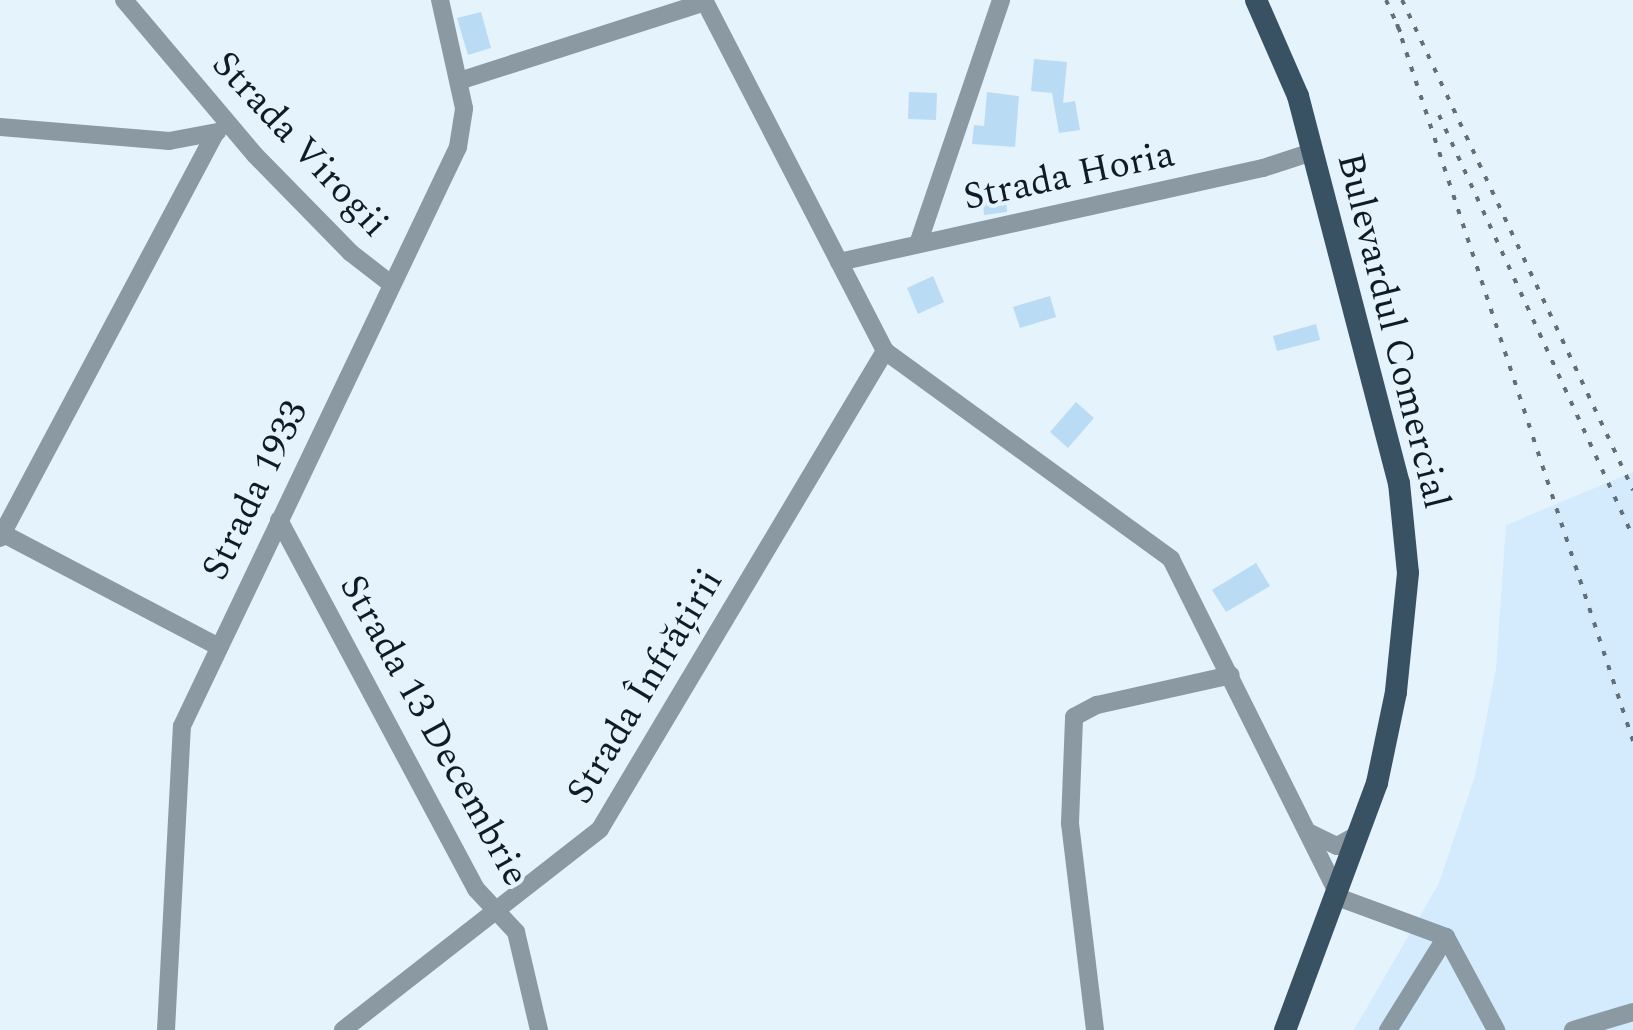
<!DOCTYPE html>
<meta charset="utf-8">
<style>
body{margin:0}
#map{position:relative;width:1633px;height:1030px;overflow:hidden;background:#e5f3fd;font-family:Spectral,serif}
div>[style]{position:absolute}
.built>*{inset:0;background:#d3ebfd}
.building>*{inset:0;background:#badbf4}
.minor>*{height:18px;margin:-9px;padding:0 9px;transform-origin:9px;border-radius:9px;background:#8b99a3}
.major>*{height:22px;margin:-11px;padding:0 11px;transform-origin:11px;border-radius:11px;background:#395263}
.rail>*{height:4px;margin-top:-2px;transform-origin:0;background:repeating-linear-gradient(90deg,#626f78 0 5px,transparent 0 15px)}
span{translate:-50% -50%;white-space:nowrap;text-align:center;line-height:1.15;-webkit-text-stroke:8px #e5f3fd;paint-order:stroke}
.street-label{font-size:38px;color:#101c25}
</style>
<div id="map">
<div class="built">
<div style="clip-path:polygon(1633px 472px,1633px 1030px,1354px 1030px,1439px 883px,1475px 776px,1496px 669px,1506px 525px)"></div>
</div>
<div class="building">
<div style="clip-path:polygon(481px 12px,491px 48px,468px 55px,457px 18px)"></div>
<div style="clip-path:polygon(1034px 59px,1067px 62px,1063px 103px,1075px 101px,1080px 130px,1059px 133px,1052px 93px,1031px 91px)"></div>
<div style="clip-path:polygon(909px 92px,937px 93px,936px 120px,908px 119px)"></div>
<div style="clip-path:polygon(987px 92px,1019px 96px,1015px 147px,972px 144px,974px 125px,984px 126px)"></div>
<div style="clip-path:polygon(1006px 196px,1007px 212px,984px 215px,983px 198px)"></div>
<div style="clip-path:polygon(933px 276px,944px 302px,918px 314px,907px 288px)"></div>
<div style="clip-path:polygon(1050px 296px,1056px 317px,1020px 328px,1013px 307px)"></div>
<div style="clip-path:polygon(1316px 324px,1320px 340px,1277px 351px,1273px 336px)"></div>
<div style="clip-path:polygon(1076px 402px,1094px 418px,1068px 448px,1050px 432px)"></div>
<div style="clip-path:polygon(1256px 563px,1270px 586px,1226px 612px,1212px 590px)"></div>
</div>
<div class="minor">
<div style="left:124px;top:0;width:203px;rotate:49.8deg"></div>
<div style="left:255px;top:155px;width:137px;rotate:45.6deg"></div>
<div style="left:351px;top:253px;width:51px;rotate:37.8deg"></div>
<div style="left:704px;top:0;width:395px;rotate:62.7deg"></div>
<div style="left:885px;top:351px;width:354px;rotate:36deg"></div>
<div style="left:1171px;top:559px;width:379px;rotate:63.5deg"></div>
<div style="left:1340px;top:898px;width:113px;rotate:20.2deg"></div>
<div style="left:1446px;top:937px;width:110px;rotate:121.9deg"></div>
<div style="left:459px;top:81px;width:258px;rotate:-17.8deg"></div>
<div style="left:0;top:127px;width:170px;rotate:4.7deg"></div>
<div style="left:169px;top:141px;width:49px;rotate:-10.6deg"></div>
<div style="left:918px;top:244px;width:258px;rotate:-71.2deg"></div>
<div style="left:839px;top:262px;width:434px;rotate:-12.5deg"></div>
<div style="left:1263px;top:168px;width:52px;rotate:-18.1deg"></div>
<div style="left:279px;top:520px;width:418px;rotate:61.9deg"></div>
<div style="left:476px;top:889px;width:59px;rotate:47.1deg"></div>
<div style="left:516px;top:932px;width:101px;rotate:76.8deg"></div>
<div style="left:0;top:532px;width:245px;rotate:27.7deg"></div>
<div style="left:0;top:538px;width:459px;rotate:-62deg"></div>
<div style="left:1308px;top:832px;width:32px;rotate:26deg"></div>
<div style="left:1337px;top:846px;width:25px;rotate:-29deg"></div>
<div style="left:1446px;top:937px;width:106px;rotate:61.7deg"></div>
<div style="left:166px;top:1030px;width:304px;rotate:-87deg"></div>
<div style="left:182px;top:726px;width:641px;rotate:-64.51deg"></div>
<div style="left:458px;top:147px;width:39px;rotate:-81deg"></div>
<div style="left:464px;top:108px;width:111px;rotate:-102.5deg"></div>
<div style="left:343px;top:1030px;width:326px;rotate:-38deg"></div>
<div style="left:600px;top:829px;width:557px;rotate:-59.2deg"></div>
<div style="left:1095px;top:1030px;width:209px;rotate:-96.9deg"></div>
<div style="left:1070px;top:823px;width:106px;rotate:-87.8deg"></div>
<div style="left:1074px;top:717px;width:26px;rotate:-28deg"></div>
<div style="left:1097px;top:705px;width:137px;rotate:-12.6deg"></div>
<div style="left:1573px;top:1030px;width:63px;rotate:-16.7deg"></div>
</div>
<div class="major">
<div style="left:1256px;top:0;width:105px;rotate:66.4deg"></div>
<div style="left:1298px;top:96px;width:400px;rotate:75.4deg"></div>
<div style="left:1399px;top:483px;width:90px;rotate:84.3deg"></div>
<div style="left:1408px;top:573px;width:120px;rotate:95.8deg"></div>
<div style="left:1396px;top:692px;width:93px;rotate:101.8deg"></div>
<div style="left:1377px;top:783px;width:264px;rotate:110.4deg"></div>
</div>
<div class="rail">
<div style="left:1386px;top:0;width:42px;rotate:65.9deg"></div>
<div style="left:1402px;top:0;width:542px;rotate:64.76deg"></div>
<div style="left:1397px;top:24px;width:755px;rotate:71.78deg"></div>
<div style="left:1439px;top:115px;width:464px;rotate:65.3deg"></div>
</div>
<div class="street-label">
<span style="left:299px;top:145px;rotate:47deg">Strada Virogii</span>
<span style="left:1069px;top:177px;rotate:-12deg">Strada Horia</span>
<span style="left:1392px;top:331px;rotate:76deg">Bulevardul Comercial</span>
<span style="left:256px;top:491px;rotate:-64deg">Strada 1933</span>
<span style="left:646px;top:687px;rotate:-59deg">Strada Înfrățirii</span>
<span style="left:433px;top:731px;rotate:61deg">Strada 13 Decembrie</span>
</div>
</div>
